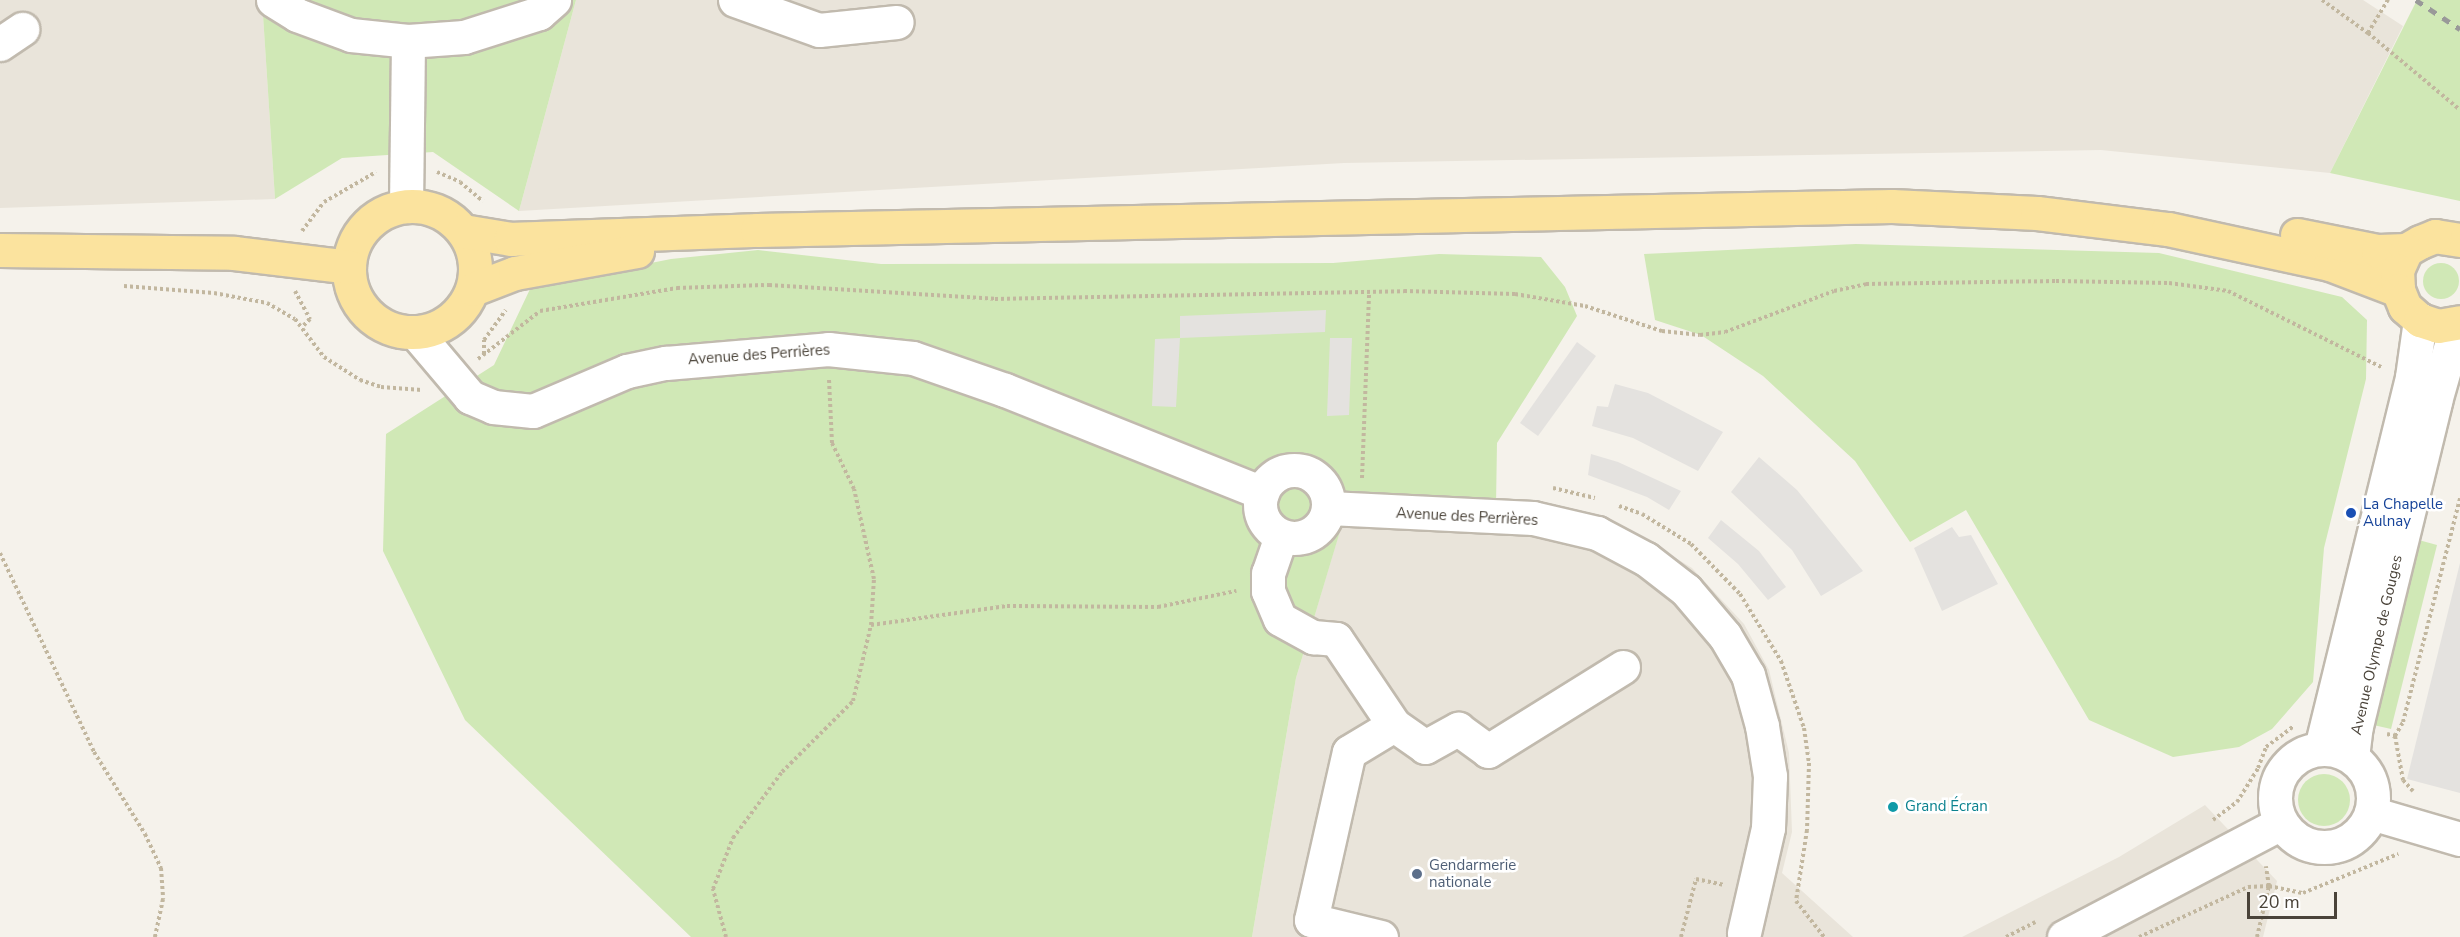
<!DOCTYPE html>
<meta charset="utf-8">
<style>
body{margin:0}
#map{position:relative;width:2460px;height:937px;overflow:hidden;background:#f5f2eb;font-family:"Nunito Sans",sans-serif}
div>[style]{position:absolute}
.residential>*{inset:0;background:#e9e4da}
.green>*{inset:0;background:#d0e8b6}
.round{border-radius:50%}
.parking>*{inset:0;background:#e4e2df}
.path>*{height:4px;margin-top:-2px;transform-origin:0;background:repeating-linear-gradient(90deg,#c2b79f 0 3px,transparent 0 6px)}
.roads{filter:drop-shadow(2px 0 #c1baae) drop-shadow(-2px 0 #c1baae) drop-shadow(0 2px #c1baae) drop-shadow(0 -2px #c1baae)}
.minor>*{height:33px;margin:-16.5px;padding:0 16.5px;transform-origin:16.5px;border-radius:16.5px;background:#fff}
.minor>.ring{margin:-16.5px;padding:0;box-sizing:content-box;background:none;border:33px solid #fff;border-radius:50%}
.major>*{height:33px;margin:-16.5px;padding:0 16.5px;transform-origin:16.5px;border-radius:16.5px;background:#fbe39e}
.major>.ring{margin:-16.5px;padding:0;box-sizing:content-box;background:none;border:33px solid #fbe39e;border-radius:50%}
.rail>*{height:4.5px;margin-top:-2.25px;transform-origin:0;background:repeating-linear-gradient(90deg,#999 0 8px,transparent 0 16px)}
.dots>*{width:16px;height:16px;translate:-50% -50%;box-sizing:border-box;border:3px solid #fff;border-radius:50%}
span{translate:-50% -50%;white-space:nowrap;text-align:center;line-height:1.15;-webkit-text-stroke:5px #fff;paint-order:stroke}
.street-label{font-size:15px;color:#4a4339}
.transit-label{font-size:15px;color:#164399}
.left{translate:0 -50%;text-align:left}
.culture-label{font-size:15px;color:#0d838f}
.service-label{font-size:15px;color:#4e5e75}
.scale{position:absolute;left:2247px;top:892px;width:90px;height:27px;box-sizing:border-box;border:3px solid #4a4339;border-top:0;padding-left:8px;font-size:18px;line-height:21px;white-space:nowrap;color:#4a4339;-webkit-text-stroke:4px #fff;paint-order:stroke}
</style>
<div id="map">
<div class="residential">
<div style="clip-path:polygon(0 0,262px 0,275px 199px,0 208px)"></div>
<div style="clip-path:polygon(576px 0,2363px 0,2403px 26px,2330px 173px,2101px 150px,1344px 163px,519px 211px)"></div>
<div style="clip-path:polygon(1350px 497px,1553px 506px,1635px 533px,1692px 568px,1744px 624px,1769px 670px,1789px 753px,1792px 832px,1782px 873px,1853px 937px,1252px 937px,1296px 678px)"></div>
<div style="clip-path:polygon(2205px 805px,2277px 881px,2263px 937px,1962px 937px,2119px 857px)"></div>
</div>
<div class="green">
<div style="clip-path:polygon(262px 0,576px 0,519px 211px,433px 152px,342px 158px,275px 199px)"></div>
<div style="clip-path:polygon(2417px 0,2460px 0,2460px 201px,2330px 173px)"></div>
<div style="clip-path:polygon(1856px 244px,2159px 253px,2342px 297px,2367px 320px,2366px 379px,2324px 548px,2313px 682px,2272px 729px,2239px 747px,2173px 757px,2089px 720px,1966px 510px,1910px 542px,1855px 461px,1763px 376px,1701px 335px,1655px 320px,1644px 254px)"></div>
<div style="clip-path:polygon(758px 250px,881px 264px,1333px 263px,1439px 254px,1541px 257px,1565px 287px,1577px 316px,1497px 443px,1496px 505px,1350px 498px,1296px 678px,1252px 937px,691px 937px,465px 720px,383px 551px,386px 434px,494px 365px,531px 287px,671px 259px)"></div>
<div class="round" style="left:2423px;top:263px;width:36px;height:36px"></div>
<div style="clip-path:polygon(2415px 539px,2437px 545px,2391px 729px,2369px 724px)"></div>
<div class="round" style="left:2298px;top:774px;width:52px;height:52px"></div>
</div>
<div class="parking">
<div style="clip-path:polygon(1326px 310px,1325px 332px,1180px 338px,1176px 407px,1152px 406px,1155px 339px,1180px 338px,1180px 316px)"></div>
<div style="clip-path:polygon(1330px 338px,1352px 338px,1349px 415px,1327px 416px)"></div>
<div style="clip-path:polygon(1577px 342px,1596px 356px,1538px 436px,1520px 423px)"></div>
<div style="clip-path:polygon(1615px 384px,1648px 393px,1723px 432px,1698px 471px,1633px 438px,1592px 426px,1597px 406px,1608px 407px)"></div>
<div style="clip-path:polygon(1591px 454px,1618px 462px,1681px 491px,1669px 510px,1647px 497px,1588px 475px)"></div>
<div style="clip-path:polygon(1759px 457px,1797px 490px,1863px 571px,1821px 596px,1792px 550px,1731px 492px)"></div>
<div style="clip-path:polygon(1721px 520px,1759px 551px,1786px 587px,1768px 600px,1738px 564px,1708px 538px)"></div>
<div style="clip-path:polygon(1952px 527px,1959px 537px,1971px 535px,1998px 584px,1942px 611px,1914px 548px)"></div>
<div style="clip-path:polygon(2460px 563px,2460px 793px,2407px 779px)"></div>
</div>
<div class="path">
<div style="left:2322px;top:0;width:57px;rotate:35.7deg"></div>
<div style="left:2368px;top:33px;width:39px;rotate:-59deg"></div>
<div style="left:2368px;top:33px;width:120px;rotate:39.9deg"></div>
<div style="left:437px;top:172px;width:25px;rotate:23deg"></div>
<div style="left:460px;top:182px;width:30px;rotate:40deg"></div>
<div style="left:302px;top:231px;width:36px;rotate:-53deg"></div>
<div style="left:324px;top:202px;width:60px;rotate:-30deg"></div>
<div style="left:124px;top:286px;width:90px;rotate:4.4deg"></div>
<div style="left:214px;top:293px;width:54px;rotate:10.7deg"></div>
<div style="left:267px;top:303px;width:32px;rotate:30deg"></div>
<div style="left:295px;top:319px;width:48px;rotate:52.7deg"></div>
<div style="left:324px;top:357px;width:43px;rotate:32.6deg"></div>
<div style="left:360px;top:380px;width:22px;rotate:18deg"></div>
<div style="left:381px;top:387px;width:41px;rotate:4.2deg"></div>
<div style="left:295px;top:291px;width:32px;rotate:62deg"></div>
<div style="left:310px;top:319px;width:11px;rotate:135deg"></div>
<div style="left:484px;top:354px;width:14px;rotate:-90deg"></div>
<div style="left:484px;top:340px;width:37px;rotate:-54deg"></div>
<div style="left:478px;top:359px;width:78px;rotate:-37.7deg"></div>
<div style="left:540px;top:311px;width:139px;rotate:-9.5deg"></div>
<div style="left:677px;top:288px;width:92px;rotate:-1.9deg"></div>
<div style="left:769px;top:285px;width:226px;rotate:3.5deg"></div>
<div style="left:995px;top:299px;width:409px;rotate:-1.1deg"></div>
<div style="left:1404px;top:291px;width:111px;rotate:1.5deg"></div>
<div style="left:1515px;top:294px;width:71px;rotate:9.7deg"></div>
<div style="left:1585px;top:306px;width:81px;rotate:18deg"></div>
<div style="left:1662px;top:331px;width:38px;rotate:6deg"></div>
<div style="left:1700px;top:335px;width:25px;rotate:-7deg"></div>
<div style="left:1725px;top:332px;width:116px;rotate:-20.6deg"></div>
<div style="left:1834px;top:291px;width:33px;rotate:-12deg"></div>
<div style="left:1866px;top:284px;width:190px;rotate:-0.9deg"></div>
<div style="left:2056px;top:281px;width:113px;rotate:1deg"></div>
<div style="left:2169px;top:283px;width:60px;rotate:7.7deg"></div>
<div style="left:2228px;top:291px;width:171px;rotate:26.4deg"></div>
<div style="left:1362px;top:478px;width:185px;rotate:-87.8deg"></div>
<div style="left:1553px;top:488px;width:43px;rotate:13.4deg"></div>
<div style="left:1619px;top:506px;width:24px;rotate:19deg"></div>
<div style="left:1642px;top:514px;width:57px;rotate:31.5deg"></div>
<div style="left:1691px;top:544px;width:70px;rotate:45.6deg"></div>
<div style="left:1740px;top:594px;width:79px;rotate:58.5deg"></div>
<div style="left:1781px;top:661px;width:71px;rotate:71.1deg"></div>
<div style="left:1804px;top:728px;width:35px;rotate:82deg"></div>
<div style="left:1809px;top:763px;width:67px;rotate:91.7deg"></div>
<div style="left:1807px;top:830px;width:72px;rotate:98.8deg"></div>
<div style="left:1796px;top:901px;width:46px;rotate:52.1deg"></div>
<div style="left:0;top:553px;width:220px;rotate:64.7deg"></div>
<div style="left:94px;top:752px;width:97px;rotate:58.1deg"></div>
<div style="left:145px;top:834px;width:38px;rotate:65deg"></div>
<div style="left:161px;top:868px;width:31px;rotate:86deg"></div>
<div style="left:163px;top:899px;width:39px;rotate:102deg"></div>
<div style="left:871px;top:625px;width:137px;rotate:-8deg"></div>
<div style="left:1007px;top:606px;width:151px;rotate:0.4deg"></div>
<div style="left:1158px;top:607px;width:80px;rotate:-11.6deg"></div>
<div style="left:2387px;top:734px;width:8px;rotate:14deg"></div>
<div style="left:2395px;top:736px;width:45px;rotate:79.7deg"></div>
<div style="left:2403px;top:780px;width:15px;rotate:48deg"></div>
<div style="left:2395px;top:736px;width:16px;rotate:-60deg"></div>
<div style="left:2403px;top:722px;width:231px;rotate:-75.7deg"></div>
<div style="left:2213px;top:820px;width:30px;rotate:-37deg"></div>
<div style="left:2237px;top:802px;width:40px;rotate:-58deg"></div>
<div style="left:2258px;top:768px;width:22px;rotate:-69deg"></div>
<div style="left:2266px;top:747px;width:35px;rotate:-37deg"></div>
<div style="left:726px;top:937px;width:50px;rotate:-105.2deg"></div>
<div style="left:713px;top:889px;width:55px;rotate:-68.6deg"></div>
<div style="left:733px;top:838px;width:82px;rotate:-53.4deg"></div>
<div style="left:782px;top:772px;width:100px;rotate:-45deg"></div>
<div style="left:853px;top:701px;width:78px;rotate:-76.7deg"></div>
<div style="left:871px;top:625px;width:46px;rotate:-86.3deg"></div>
<div style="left:874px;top:579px;width:92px;rotate:-102.5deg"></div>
<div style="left:854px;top:489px;width:51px;rotate:-115.6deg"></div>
<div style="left:832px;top:443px;width:64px;rotate:-92.7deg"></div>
<div style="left:1681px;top:937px;width:60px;rotate:-75.5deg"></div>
<div style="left:1696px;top:879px;width:29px;rotate:12deg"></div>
<div style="left:2006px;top:937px;width:33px;rotate:-27deg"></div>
<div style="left:2139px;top:937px;width:120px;rotate:-24.6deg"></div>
<div style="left:2248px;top:887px;width:21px;rotate:-3deg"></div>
<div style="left:2269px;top:886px;width:35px;rotate:12deg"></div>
<div style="left:2303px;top:893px;width:103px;rotate:-22.3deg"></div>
<div style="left:2257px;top:937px;width:52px;rotate:-76.8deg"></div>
<div style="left:2269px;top:886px;width:20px;rotate:-99deg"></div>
</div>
<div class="roads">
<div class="minor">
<div style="left:273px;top:0;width:28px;rotate:32deg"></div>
<div style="left:297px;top:15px;width:58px;rotate:20.3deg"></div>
<div style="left:351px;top:35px;width:57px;rotate:6deg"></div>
<div style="left:408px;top:41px;width:56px;rotate:-4.1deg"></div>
<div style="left:464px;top:37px;width:79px;rotate:-17.7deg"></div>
<div style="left:539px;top:13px;width:20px;rotate:-41deg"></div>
<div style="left:735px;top:0;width:89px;rotate:19.7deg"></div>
<div style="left:819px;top:30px;width:78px;rotate:-5.9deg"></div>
<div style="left:0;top:44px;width:27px;rotate:-34deg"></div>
<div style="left:406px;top:206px;width:165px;rotate:-89.3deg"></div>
<div style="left:416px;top:333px;width:84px;rotate:49.8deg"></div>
<div style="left:470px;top:397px;width:25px;rotate:23deg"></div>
<div style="left:493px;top:407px;width:40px;rotate:5.7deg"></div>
<div style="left:533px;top:411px;width:102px;rotate:-23.1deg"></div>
<div style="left:627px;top:371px;width:40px;rotate:-12deg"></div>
<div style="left:666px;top:363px;width:163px;rotate:-4.9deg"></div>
<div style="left:828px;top:349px;width:85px;rotate:6deg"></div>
<div style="left:913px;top:358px;width:97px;rotate:19.2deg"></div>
<div style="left:1005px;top:390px;width:277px;rotate:21.8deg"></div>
<div class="ring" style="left:1260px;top:470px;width:35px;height:35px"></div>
<div style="left:1329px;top:508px;width:204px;rotate:2.8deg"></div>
<div style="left:1533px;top:518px;width:66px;rotate:13.2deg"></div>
<div style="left:1597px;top:533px;width:55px;rotate:28deg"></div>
<div style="left:1646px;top:559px;width:51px;rotate:37.8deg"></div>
<div style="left:1686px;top:590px;width:60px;rotate:49.7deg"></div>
<div style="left:1725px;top:636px;width:45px;rotate:59.5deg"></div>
<div style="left:1748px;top:675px;width:53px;rotate:74.6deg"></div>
<div style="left:1762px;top:726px;width:51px;rotate:80.9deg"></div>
<div style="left:1770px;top:776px;width:52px;rotate:92.2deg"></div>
<div style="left:1768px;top:828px;width:108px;rotate:102.9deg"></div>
<div style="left:1281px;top:536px;width:39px;rotate:109deg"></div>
<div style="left:1268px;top:573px;width:18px;rotate:90deg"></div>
<div style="left:1268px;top:591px;width:30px;rotate:67deg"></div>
<div style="left:1280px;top:619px;width:38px;rotate:29deg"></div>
<div style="left:1313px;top:637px;width:23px;rotate:5deg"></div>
<div style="left:1336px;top:639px;width:104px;rotate:56deg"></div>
<div style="left:1394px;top:725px;width:38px;rotate:35deg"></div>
<div style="left:1425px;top:747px;width:38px;rotate:-29deg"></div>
<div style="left:1458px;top:729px;width:37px;rotate:36deg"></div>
<div style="left:1488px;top:751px;width:159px;rotate:-31.9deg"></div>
<div style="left:2321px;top:748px;width:382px;rotate:-76.2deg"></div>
<div style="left:2412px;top:377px;width:58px;rotate:-82deg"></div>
<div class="ring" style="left:2275px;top:749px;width:65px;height:65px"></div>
<div style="left:2352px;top:757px;width:31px;rotate:-83deg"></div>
<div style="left:2356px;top:726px;width:334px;rotate:-76.3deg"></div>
<div style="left:2435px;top:401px;width:80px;rotate:-74.1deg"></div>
<div style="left:2371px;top:813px;width:93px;rotate:16.3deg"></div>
<div style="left:1381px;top:937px;width:72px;rotate:-166.3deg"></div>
<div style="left:1311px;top:920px;width:172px;rotate:-77.3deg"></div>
<div style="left:1349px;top:752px;width:52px;rotate:-31deg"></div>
<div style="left:2064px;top:937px;width:245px;rotate:-27.7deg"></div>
</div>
<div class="major">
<div class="ring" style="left:349px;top:206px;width:93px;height:93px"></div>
<div style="left:463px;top:231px;width:49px;rotate:9.5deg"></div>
<div style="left:511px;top:239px;width:246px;rotate:-2.1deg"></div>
<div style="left:757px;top:230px;width:1135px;rotate:-1.21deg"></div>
<div style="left:1892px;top:206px;width:145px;rotate:2.8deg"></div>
<div style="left:2037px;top:213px;width:132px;rotate:7deg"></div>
<div style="left:2168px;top:229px;width:166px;rotate:12.2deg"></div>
<div style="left:2330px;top:264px;width:73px;rotate:20.9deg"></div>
<div style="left:2297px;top:235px;width:83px;rotate:11.2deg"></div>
<div style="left:2378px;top:251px;width:28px;rotate:-2deg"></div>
<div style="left:2460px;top:240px;width:25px;rotate:-171deg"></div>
<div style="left:2435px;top:236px;width:16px;rotate:158deg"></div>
<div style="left:2420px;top:242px;width:16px;rotate:150deg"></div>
<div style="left:2406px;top:250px;width:22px;rotate:114deg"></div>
<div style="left:2397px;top:270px;width:20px;rotate:87deg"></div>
<div style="left:2398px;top:290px;width:18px;rotate:68deg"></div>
<div style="left:2405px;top:307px;width:20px;rotate:41deg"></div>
<div style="left:2420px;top:320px;width:19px;rotate:18deg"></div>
<div style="left:2438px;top:326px;width:22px;rotate:-10deg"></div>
<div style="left:0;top:250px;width:234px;rotate:0.7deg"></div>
<div style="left:234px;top:253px;width:116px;rotate:6.9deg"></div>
<div style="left:473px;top:289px;width:45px;rotate:-20.9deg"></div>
<div style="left:515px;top:273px;width:124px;rotate:-10.2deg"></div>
</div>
</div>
<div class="rail">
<div style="left:2416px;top:0;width:53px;rotate:33.4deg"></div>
</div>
<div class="dots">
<div style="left:2351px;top:513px;background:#1a4fb4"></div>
<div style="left:1893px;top:807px;background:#0f9aa8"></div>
<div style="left:1417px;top:874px;background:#5c6f8a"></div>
</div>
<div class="street-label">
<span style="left:759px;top:355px;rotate:-4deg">Avenue des Perrières</span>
<span style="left:1467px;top:517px;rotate:3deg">Avenue des Perrières</span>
<span style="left:2377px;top:645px;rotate:-77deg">Avenue Olympe de Gouges</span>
</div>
<div class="transit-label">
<span class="left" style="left:2363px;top:513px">La Chapelle<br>Aulnay</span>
</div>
<div class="culture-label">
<span class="left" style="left:1905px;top:807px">Grand Écran</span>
</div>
<div class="service-label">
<span class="left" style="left:1429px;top:874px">Gendarmerie<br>nationale</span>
</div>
<div class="scale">20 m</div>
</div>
